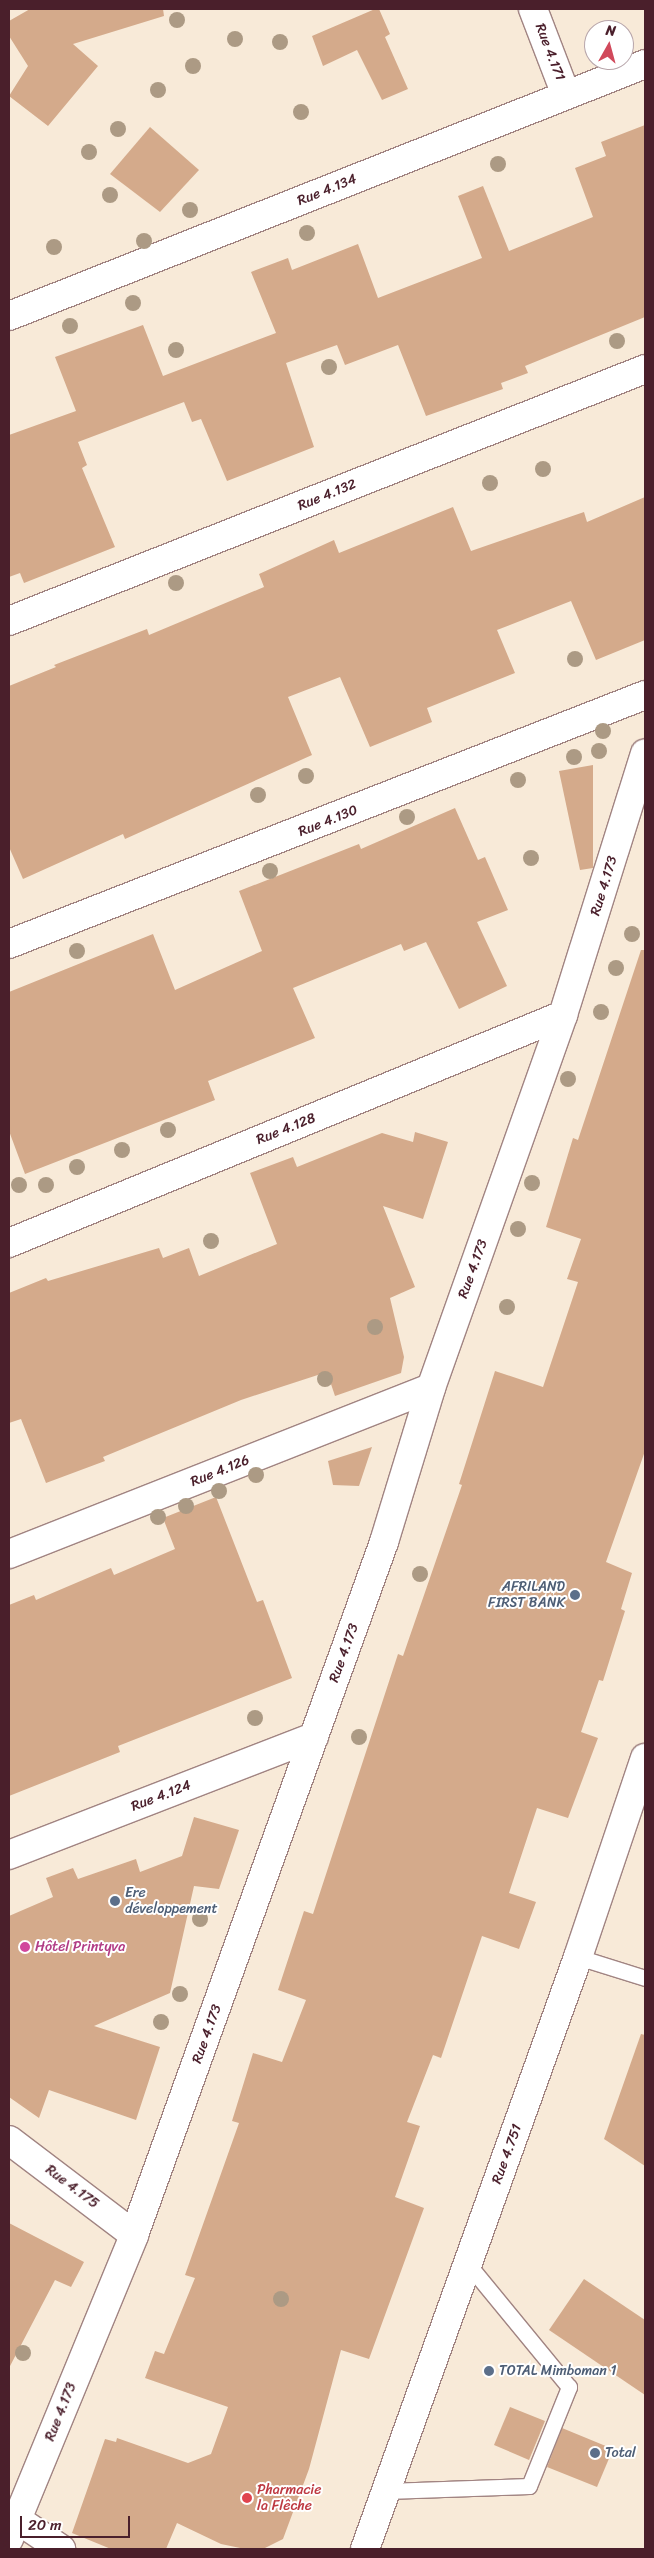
<!DOCTYPE html>
<meta charset="utf-8">
<style>
body{margin:0}
#map{position:relative;width:654px;height:2558px;overflow:hidden;background:#f8ead8;font-family:Sriracha,sans-serif}
div>[style]{position:absolute}
.building>*{inset:0;background:#d4aa8b}
.roads{filter:drop-shadow(1px 0 #a18482) drop-shadow(-1px 0 #a18482) drop-shadow(0 1px #a18482) drop-shadow(0 -1px #a18482)}
.service>*{height:15px;margin:-7.5px;padding:0 7.5px;transform-origin:7.5px;border-radius:7.5px;background:#fff}
.minor>*{height:28px;margin:-14px;padding:0 14px;transform-origin:14px;border-radius:14px;background:#fff}
.tertiary>*{height:28px;margin:-14px;padding:0 14px;transform-origin:14px;border-radius:14px;background:#fff}
.secondary>*{height:28px;margin:-14px;padding:0 14px;transform-origin:14px;border-radius:14px;background:#fff}
.trees>*{width:16px;height:16px;margin:-8px;border-radius:50%;background:#ac9a84}
.dots>*{width:14px;height:14px;translate:-50% -50%;box-sizing:border-box;border:2px solid #fff;border-radius:50%}
span{translate:-50% -50%;white-space:nowrap;text-align:center;line-height:1.15;-webkit-text-stroke:4px #fff;paint-order:stroke}
.street-label{font-size:14px;color:#4a1f2b}
.service-label{font-size:14px;color:#4e5e75}
.right{translate:-100% -50%;text-align:right}
.left{translate:0 -50%;text-align:left}
.hotel-label{font-size:14px;color:#b23c85}
.health-label{font-size:14px;color:#be3a42}
.frame{position:absolute;inset:0;border:10px solid #4a1f2b;pointer-events:none}
.north{position:absolute;left:584px;top:20px;width:50px;height:50px;box-sizing:border-box;background:#fff;border:1px solid #b7a5aa;border-radius:50%;rotate:7deg;font-size:14px;font-weight:700;line-height:20px;text-align:center;color:#4a1f2b}
.north::after{content:'';display:block;margin:auto;width:18px;height:22px;background:#d1495b;clip-path:polygon(50% 0,100% 100%,50% 72%,0 100%)}
.scale{position:absolute;left:20px;top:2516px;width:110px;height:22px;box-sizing:border-box;border:2px solid #4a1f2b;border-top:0;padding-left:6px;font-size:15px;line-height:18px;white-space:nowrap;color:#4a1f2b;-webkit-text-stroke:4px #fff;paint-order:stroke}
</style>
<div id="map">
<div class="building">
<div style="clip-path:polygon(30px 9px,163px 9px,164px 16px,73px 44px,98px 66px,48px 126px,9px 96px,28px 66px,9px 36px,9px 21px)"></div>
<div style="clip-path:polygon(375px 9px,379px 9px,390px 34px,385px 37px,408px 89px,382px 100px,357px 50px,323px 66px,312px 36px)"></div>
<div style="clip-path:polygon(645px 125px,645px 317px,525px 366px,528px 373px,501px 383px,503px 389px,426px 416px,398px 345px,345px 365px,337px 345px,286px 363px,314px 447px,227px 481px,201px 419px,192px 422px,184px 402px,78px 442px,87px 465px,82px 468px,115px 547px,24px 583px,20px 573px,9px 577px,9px 435px,76px 411px,55px 357px,143px 325px,163px 376px,276px 333px,251px 272px,288px 258px,292px 270px,358px 244px,378px 298px,482px 258px,458px 196px,483px 186px,509px 251px,593px 217px,575px 168px,606px 156px,601px 142px)"></div>
<div style="clip-path:polygon(150px 127px,199px 170px,160px 212px,110px 174px)"></div>
<div style="clip-path:polygon(645px 497px,645px 640px,596px 660px,571px 601px,497px 630px,515px 673px,427px 708px,432px 722px,370px 747px,340px 677px,288px 697px,312px 755px,125px 839px,123px 834px,23px 879px,9px 847px,9px 686px,56px 667px,54px 665px,147px 629px,149px 635px,264px 587px,259px 574px,334px 540px,339px 553px,453px 507px,471px 551px,584px 512px,587px 522px)"></div>
<div style="clip-path:polygon(593px 765px,593px 868px,580px 870px,559px 771px)"></div>
<div style="clip-path:polygon(455px 808px,478px 860px,485px 857px,508px 910px,477px 922px,507px 986px,459px 1009px,426px 942px,404px 951px,401px 944px,293px 988px,315px 1038px,208px 1081px,215px 1100px,25px 1174px,9px 1131px,9px 992px,153px 934px,175px 990px,262px 951px,239px 891px,359px 844px,361px 849px)"></div>
<div style="clip-path:polygon(641px 950px,645px 950px,645px 1451px,606px 1562px,632px 1573px,621px 1609px,625px 1611px,603px 1681px,599px 1680px,581px 1732px,598px 1738px,568px 1818px,537px 1808px,509px 1893px,536px 1902px,519px 1949px,482px 1936px,441px 2058px,433px 2055px,407px 2122px,420px 2126px,395px 2197px,424px 2208px,369px 2359px,341px 2350px,309px 2469px,283px 2539px,263px 2549px,245px 2549px,221px 2544px,177px 2523px,166px 2549px,111px 2549px,72px 2533px,105px 2439px,116px 2442px,117px 2438px,188px 2463px,211px 2454px,228px 2407px,145px 2378px,155px 2351px,164px 2354px,195px 2278px,185px 2275px,239px 2123px,232px 2121px,253px 2053px,282px 2062px,306px 2000px,278px 1990px,304px 1911px,313px 1914px,398px 1654px,403px 1656px,462px 1485px,459px 1484px,495px 1371px,543px 1387px,578px 1282px,567px 1279px,581px 1239px,546px 1227px,573px 1138px,578px 1140px)"></div>
<div style="clip-path:polygon(415px 1132px,448px 1142px,423px 1219px,383px 1206px,415px 1287px,390px 1298px,404px 1357px,401px 1373px,335px 1396px,327px 1372px,241px 1400px,103px 1457px,105px 1461px,46px 1483px,21px 1419px,9px 1423px,9px 1293px,46px 1278px,48px 1281px,159px 1248px,163px 1258px,189px 1248px,199px 1276px,277px 1244px,250px 1173px,293px 1157px,297px 1167px,382px 1133px,413px 1142px)"></div>
<div style="clip-path:polygon(372px 1447px,359px 1486px,333px 1485px,328px 1461px)"></div>
<div style="clip-path:polygon(216px 1497px,257px 1602px,263px 1600px,292px 1678px,118px 1746px,120px 1752px,9px 1796px,9px 1605px,34px 1595px,36px 1600px,111px 1568px,114px 1575px,175px 1549px,163px 1518px)"></div>
<div style="clip-path:polygon(194px 1817px,239px 1830px,219px 1889px,194px 1886px,170px 1993px,94px 2026px,160px 2047px,136px 2120px,49px 2090px,39px 2118px,9px 2097px,9px 1916px,53px 1897px,46px 1878px,73px 1868px,78px 1879px,136px 1859px,140px 1872px,182px 1856px)"></div>
<div style="clip-path:polygon(641px 2034px,645px 2035px,645px 2166px,604px 2139px)"></div>
<div style="clip-path:polygon(9px 2223px,84px 2262px,71px 2287px,55px 2280px,9px 2368px)"></div>
<div style="clip-path:polygon(584px 2279px,645px 2320px,645px 2395px,549px 2330px)"></div>
<div style="clip-path:polygon(510px 2407px,545px 2421px,529px 2460px,494px 2445px)"></div>
<div style="clip-path:polygon(562px 2428px,613px 2449px,597px 2487px,547px 2467px)"></div>
</div>
<div class="roads">
<div class="service">
<div style="left:578px;top:1957px;width:70px;rotate:17.4deg"></div>
<div style="left:387px;top:2491px;width:142px;rotate:-2deg"></div>
<div style="left:529px;top:2486px;width:107px;rotate:-68deg"></div>
<div style="left:569px;top:2387px;width:159px;rotate:-129.4deg"></div>
</div>
<div class="minor">
<div style="left:533px;top:9px;width:92px;rotate:69deg"></div>
<div style="left:9px;top:316px;width:684px;rotate:-21.61deg"></div>
<div style="left:9px;top:621px;width:684px;rotate:-21.61deg"></div>
<div style="left:9px;top:944px;width:683px;rotate:-21.38deg"></div>
<div style="left:9px;top:1243px;width:599px;rotate:-22.37deg"></div>
<div style="left:9px;top:1554px;width:453px;rotate:-21.5deg"></div>
<div style="left:9px;top:1855px;width:327px;rotate:-21.2deg"></div>
<div style="left:9px;top:2140px;width:157px;rotate:37.2deg"></div>
<div style="left:9px;top:2539px;width:329px;rotate:-67.6deg"></div>
<div style="left:134px;top:2235px;width:737px;rotate:-70.16deg"></div>
<div style="left:384px;top:1542px;width:161px;rotate:-73deg"></div>
<div style="left:431px;top:1388px;width:396px;rotate:-70.5deg"></div>
<div style="left:563px;top:1015px;width:274px;rotate:-72.6deg"></div>
</div>
<div class="tertiary">
<div style="left:9px;top:2514px;width:63px;rotate:33.9deg"></div>
</div>
<div class="secondary">
<div style="left:365px;top:2549px;width:629px;rotate:-70.21deg"></div>
<div style="left:578px;top:1957px;width:210px;rotate:-71.4deg"></div>
</div>
</div>
<div class="trees">
<div style="left:177px;top:20px"></div>
<div style="left:235px;top:39px"></div>
<div style="left:280px;top:42px"></div>
<div style="left:193px;top:66px"></div>
<div style="left:158px;top:90px"></div>
<div style="left:301px;top:112px"></div>
<div style="left:118px;top:129px"></div>
<div style="left:89px;top:152px"></div>
<div style="left:498px;top:164px"></div>
<div style="left:110px;top:195px"></div>
<div style="left:190px;top:210px"></div>
<div style="left:307px;top:233px"></div>
<div style="left:144px;top:241px"></div>
<div style="left:54px;top:247px"></div>
<div style="left:133px;top:303px"></div>
<div style="left:70px;top:326px"></div>
<div style="left:617px;top:341px"></div>
<div style="left:176px;top:350px"></div>
<div style="left:329px;top:367px"></div>
<div style="left:543px;top:469px"></div>
<div style="left:490px;top:483px"></div>
<div style="left:176px;top:583px"></div>
<div style="left:575px;top:659px"></div>
<div style="left:603px;top:731px"></div>
<div style="left:599px;top:751px"></div>
<div style="left:574px;top:757px"></div>
<div style="left:306px;top:776px"></div>
<div style="left:518px;top:780px"></div>
<div style="left:258px;top:795px"></div>
<div style="left:407px;top:817px"></div>
<div style="left:531px;top:858px"></div>
<div style="left:270px;top:871px"></div>
<div style="left:632px;top:934px"></div>
<div style="left:77px;top:951px"></div>
<div style="left:616px;top:968px"></div>
<div style="left:601px;top:1012px"></div>
<div style="left:568px;top:1079px"></div>
<div style="left:168px;top:1130px"></div>
<div style="left:122px;top:1150px"></div>
<div style="left:77px;top:1167px"></div>
<div style="left:532px;top:1183px"></div>
<div style="left:19px;top:1185px"></div>
<div style="left:46px;top:1185px"></div>
<div style="left:518px;top:1229px"></div>
<div style="left:211px;top:1241px"></div>
<div style="left:507px;top:1307px"></div>
<div style="left:375px;top:1327px"></div>
<div style="left:325px;top:1379px"></div>
<div style="left:256px;top:1475px"></div>
<div style="left:219px;top:1491px"></div>
<div style="left:186px;top:1506px"></div>
<div style="left:158px;top:1517px"></div>
<div style="left:420px;top:1574px"></div>
<div style="left:255px;top:1718px"></div>
<div style="left:359px;top:1737px"></div>
<div style="left:200px;top:1919px"></div>
<div style="left:180px;top:1994px"></div>
<div style="left:161px;top:2022px"></div>
<div style="left:281px;top:2299px"></div>
<div style="left:23px;top:2353px"></div>
</div>
<div class="dots">
<div style="left:575px;top:1595px;background:#5c6f8a"></div>
<div style="left:115px;top:1901px;background:#5c6f8a"></div>
<div style="left:25px;top:1947px;background:#d1479c"></div>
<div style="left:489px;top:2371px;background:#5c6f8a"></div>
<div style="left:595px;top:2453px;background:#5c6f8a"></div>
<div style="left:247px;top:2498px;background:#e0444e"></div>
</div>
<div class="street-label">
<span style="left:550px;top:52px;rotate:69deg">Rue 4.171</span>
<span style="left:327px;top:190px;rotate:-22deg">Rue 4.134</span>
<span style="left:327px;top:495px;rotate:-22deg">Rue 4.132</span>
<span style="left:328px;top:821px;rotate:-22deg">Rue 4.130</span>
<span style="left:604px;top:886px;rotate:-73deg">Rue 4.173</span>
<span style="left:286px;top:1129px;rotate:-22deg">Rue 4.128</span>
<span style="left:473px;top:1269px;rotate:-70deg">Rue 4.173</span>
<span style="left:220px;top:1471px;rotate:-22deg">Rue 4.126</span>
<span style="left:344px;top:1653px;rotate:-70deg">Rue 4.173</span>
<span style="left:161px;top:1796px;rotate:-21deg">Rue 4.124</span>
<span style="left:207px;top:2034px;rotate:-70deg">Rue 4.173</span>
<span style="left:507px;top:2154px;rotate:-70deg">Rue 4.751</span>
<span style="left:72px;top:2187px;rotate:37deg">Rue 4.175</span>
<span style="left:61px;top:2412px;rotate:-68deg">Rue 4.173</span>
</div>
<div class="service-label">
<span class="right" style="left:565px;top:1595px">AFRILAND<br>FIRST BANK</span>
<span class="left" style="left:125px;top:1901px">Ere<br>développement</span>
<span class="left" style="left:499px;top:2371px">TOTAL Mimboman 1</span>
<span class="left" style="left:605px;top:2453px">Total</span>
</div>
<div class="hotel-label">
<span class="left" style="left:35px;top:1947px">Hôtel Printyva</span>
</div>
<div class="health-label">
<span class="left" style="left:257px;top:2498px">Pharmacie<br>la Flêche</span>
</div>
<div class="frame"></div>
<div class="north">N</div>
<div class="scale">20 m</div>
</div>
